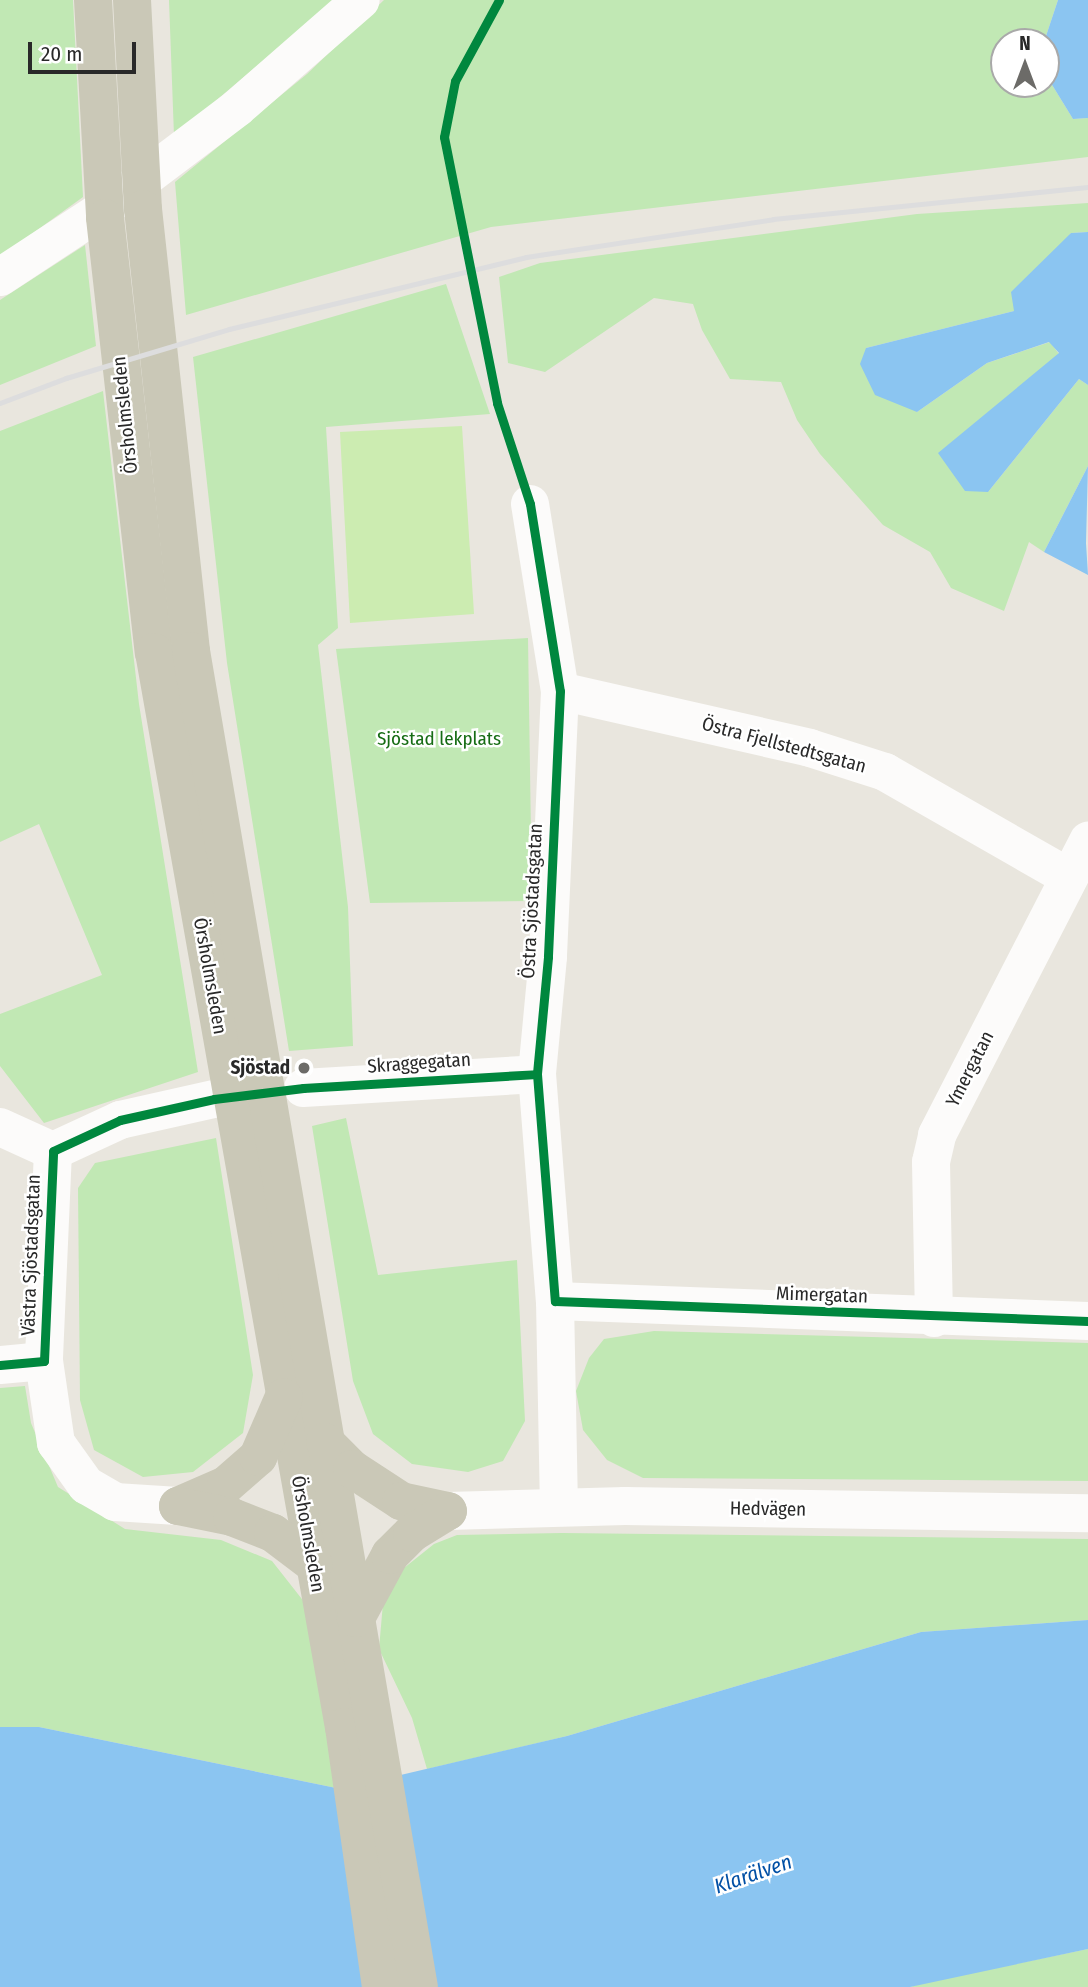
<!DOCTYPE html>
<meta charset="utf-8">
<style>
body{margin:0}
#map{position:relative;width:1088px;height:1987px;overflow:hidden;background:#e9e6de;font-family:"Fira Sans Condensed",sans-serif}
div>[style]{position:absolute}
.green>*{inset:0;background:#c1e8b4}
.pitch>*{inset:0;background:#ccecb1}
.water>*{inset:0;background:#8bc5f1}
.minor>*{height:38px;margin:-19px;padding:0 19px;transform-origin:19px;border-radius:19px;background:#fcfbfa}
.major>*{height:38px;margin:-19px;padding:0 19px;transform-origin:19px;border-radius:19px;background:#cac8b7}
.rail>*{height:5px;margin:-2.5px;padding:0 2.5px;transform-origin:2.5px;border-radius:2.5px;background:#ddddde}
.cycleway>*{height:9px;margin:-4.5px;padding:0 4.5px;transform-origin:4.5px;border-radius:4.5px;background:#00873e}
.dots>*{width:19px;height:19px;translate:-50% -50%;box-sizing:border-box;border:4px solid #fff;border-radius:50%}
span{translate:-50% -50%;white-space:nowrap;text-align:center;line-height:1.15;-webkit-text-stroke:5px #fff;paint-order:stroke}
.street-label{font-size:19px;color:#292929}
.park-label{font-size:19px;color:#166c14}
.poi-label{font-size:19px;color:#292929;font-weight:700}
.right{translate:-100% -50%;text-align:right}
.water-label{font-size:21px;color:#0250a5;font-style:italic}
.north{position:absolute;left:990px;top:28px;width:70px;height:70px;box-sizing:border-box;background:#fff;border:2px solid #a9a9a9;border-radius:50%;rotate:0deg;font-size:19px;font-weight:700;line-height:28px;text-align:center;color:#292929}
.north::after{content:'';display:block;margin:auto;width:24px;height:32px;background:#6c6b68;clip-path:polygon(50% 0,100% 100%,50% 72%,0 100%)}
.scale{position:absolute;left:28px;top:42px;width:108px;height:32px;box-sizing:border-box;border:4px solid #292929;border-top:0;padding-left:9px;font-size:21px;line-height:24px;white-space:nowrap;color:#292929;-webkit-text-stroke:5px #fff;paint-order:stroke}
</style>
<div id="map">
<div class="green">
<div style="clip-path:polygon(0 0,73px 0,83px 197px,0 257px)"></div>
<div style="clip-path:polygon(169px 0,335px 0,174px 136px)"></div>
<div style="clip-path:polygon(384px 0,1058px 0,1044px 42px,1004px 42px,1004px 84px,1046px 84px,1046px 75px,1073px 119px,1088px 118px,1088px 157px,491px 227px,186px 315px,175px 182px,307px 74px)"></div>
<div style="clip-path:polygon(1088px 203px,1088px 232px,1071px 233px,1014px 311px,866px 348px,917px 412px,987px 363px,1050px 342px,1059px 354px,988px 492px,1079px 379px,1088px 385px,1088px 466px,1044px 552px,1029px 542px,1004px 611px,951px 588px,930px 552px,883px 525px,820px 454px,797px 420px,781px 382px,730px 379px,702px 330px,693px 304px,654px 298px,545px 372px,508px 363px,499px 277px,540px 263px,917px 214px)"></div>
<div style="clip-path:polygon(85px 245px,96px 346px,0 385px,0 300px)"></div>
<div style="clip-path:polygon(446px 284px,490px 414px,326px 427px,338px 628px,318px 645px,348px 907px,353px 1046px,289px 1051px,227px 663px,193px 357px)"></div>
<div style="clip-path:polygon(103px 391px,139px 704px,198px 1072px,44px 1123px,0 1066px,0 1014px,102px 975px,39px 824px,0 842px,0 431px)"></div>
<div style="clip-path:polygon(528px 638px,532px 901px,370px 903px,336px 649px)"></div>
<div style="clip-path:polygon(346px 1118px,378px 1275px,517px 1260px,525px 1421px,503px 1461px,468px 1472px,412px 1464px,373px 1434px,353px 1381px,312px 1126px)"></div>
<div style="clip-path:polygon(216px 1138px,253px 1375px,243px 1433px,193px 1472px,143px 1477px,94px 1450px,80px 1400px,78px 1188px,95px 1163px)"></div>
<div style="clip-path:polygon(654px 1331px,1088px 1343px,1088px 1481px,643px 1478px,607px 1460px,583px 1430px,576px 1391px,589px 1358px,604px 1339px)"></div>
<div style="clip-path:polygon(25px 1386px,31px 1423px,58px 1487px,125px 1529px,221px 1540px,272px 1561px,305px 1603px,341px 1789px,39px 1727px,0 1727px,0 1388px)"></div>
<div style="clip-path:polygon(562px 1533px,1088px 1539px,1088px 1620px,921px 1632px,567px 1736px,427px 1769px,412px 1718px,379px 1649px,383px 1603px,404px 1568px,434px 1544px,457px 1535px)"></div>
<div style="clip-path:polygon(1088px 1949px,1088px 1987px,910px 1987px,923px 1983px)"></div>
</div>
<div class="pitch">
<div style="clip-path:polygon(462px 426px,474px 614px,350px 623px,340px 432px)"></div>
</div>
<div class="water">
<div style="clip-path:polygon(1058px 0,1088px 0,1088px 118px,1073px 119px,1046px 75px,1044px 42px)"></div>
<div style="clip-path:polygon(1088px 232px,1088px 385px,1079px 379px,988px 492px,965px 491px,938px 453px,1059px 353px,1049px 342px,987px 363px,917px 412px,875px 395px,860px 364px,866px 348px,1014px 311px,1011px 292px,1071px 233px)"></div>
<div style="clip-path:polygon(1088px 466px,1086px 543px,1088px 575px,1044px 552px)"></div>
<div style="clip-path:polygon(1088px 1620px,1088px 1949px,910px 1987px,0 1987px,0 1727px,39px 1727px,341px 1789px,567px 1736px,921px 1632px)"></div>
</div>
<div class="minor">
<div style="left:0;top:277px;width:126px;rotate:-33.3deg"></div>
<div style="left:105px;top:208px;width:166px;rotate:-37.1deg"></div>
<div style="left:237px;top:108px;width:164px;rotate:-41.1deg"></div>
<div style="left:530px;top:504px;width:189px;rotate:80.9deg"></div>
<div style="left:560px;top:691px;width:266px;rotate:92.6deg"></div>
<div style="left:548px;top:957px;width:118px;rotate:95.4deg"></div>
<div style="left:537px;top:1074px;width:228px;rotate:85.5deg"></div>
<div style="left:555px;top:1301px;width:206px;rotate:88.9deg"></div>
<div style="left:560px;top:691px;width:256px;rotate:12.8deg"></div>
<div style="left:810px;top:748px;width:79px;rotate:17.7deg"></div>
<div style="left:885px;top:772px;width:211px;rotate:29.8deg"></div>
<div style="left:303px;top:1088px;width:234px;rotate:-3.4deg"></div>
<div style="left:0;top:1127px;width:58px;rotate:24.4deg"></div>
<div style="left:53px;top:1151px;width:210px;rotate:92.5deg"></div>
<div style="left:44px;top:1361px;width:83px;rotate:81.7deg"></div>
<div style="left:56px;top:1443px;width:52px;rotate:54.5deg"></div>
<div style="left:86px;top:1485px;width:34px;rotate:30deg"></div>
<div style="left:115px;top:1502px;width:63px;rotate:3.6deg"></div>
<div style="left:53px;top:1151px;width:74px;rotate:-24.8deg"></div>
<div style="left:120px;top:1120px;width:96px;rotate:-12.6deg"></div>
<div style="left:555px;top:1301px;width:533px;rotate:2.15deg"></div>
<div style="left:934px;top:1318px;width:156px;rotate:-91.1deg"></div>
<div style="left:931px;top:1162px;width:28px;rotate:-77deg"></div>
<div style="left:937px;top:1135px;width:331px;rotate:-62.8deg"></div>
<div style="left:0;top:1365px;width:44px;rotate:-5.2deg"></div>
<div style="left:448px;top:1511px;width:177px;rotate:-1.6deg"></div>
<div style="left:625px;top:1506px;width:463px;rotate:0.9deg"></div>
</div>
<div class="major">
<div style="left:93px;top:0;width:218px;rotate:86.8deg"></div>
<div style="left:105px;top:218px;width:437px;rotate:83.6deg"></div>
<div style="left:154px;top:652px;width:1092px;rotate:79.98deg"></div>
<div style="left:344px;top:1727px;width:263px;rotate:81.9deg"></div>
<div style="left:132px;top:0;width:209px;rotate:87deg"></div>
<div style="left:143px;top:209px;width:445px;rotate:83.8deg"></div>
<div style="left:191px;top:651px;width:1355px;rotate:80.32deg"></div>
<div style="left:325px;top:1442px;width:38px;rotate:45deg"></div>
<div style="left:352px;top:1469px;width:59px;rotate:33.1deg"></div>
<div style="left:401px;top:1501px;width:48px;rotate:12deg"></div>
<div style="left:178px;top:1506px;width:52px;rotate:-23.6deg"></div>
<div style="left:226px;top:1485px;width:43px;rotate:-41.2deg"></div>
<div style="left:258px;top:1457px;width:65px;rotate:-66.6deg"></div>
<div style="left:178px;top:1506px;width:55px;rotate:11.5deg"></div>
<div style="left:232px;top:1517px;width:44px;rotate:21.3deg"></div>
<div style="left:273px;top:1533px;width:51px;rotate:37.1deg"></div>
<div style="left:356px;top:1618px;width:72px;rotate:-61.6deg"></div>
<div style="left:390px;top:1555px;width:31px;rotate:-45deg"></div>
<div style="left:412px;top:1533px;width:42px;rotate:-31.4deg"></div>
</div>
<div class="rail">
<div style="left:0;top:403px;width:71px;rotate:-20.7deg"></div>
<div style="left:66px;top:378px;width:170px;rotate:-16.7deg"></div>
<div style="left:229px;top:329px;width:306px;rotate:-13.6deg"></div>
<div style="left:526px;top:257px;width:250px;rotate:-8.7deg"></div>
<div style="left:773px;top:219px;width:317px;rotate:-5.8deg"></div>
</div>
<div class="cycleway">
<div style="left:499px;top:0;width:92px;rotate:118.5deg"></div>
<div style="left:455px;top:81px;width:57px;rotate:101.1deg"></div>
<div style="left:444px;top:137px;width:271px;rotate:78.7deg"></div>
<div style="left:497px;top:403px;width:106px;rotate:71.9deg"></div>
<div style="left:530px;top:504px;width:189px;rotate:80.9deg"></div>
<div style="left:560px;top:691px;width:266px;rotate:92.6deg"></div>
<div style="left:548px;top:957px;width:118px;rotate:95.4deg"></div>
<div style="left:537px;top:1074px;width:228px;rotate:85.5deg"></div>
<div style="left:555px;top:1301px;width:533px;rotate:2.15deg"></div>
<div style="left:0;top:1365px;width:44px;rotate:-5.2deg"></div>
<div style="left:44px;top:1361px;width:210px;rotate:-87.5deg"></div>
<div style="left:53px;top:1151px;width:74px;rotate:-24.8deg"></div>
<div style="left:120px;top:1120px;width:96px;rotate:-12.6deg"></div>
<div style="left:214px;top:1099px;width:90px;rotate:-7deg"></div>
<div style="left:303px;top:1088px;width:234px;rotate:-3.4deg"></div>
</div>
<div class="dots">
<div style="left:304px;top:1068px;background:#6c6b68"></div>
</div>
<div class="street-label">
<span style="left:125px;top:415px;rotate:-96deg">Örsholmsleden</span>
<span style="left:784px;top:745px;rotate:15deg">Östra Fjellstedtsgatan</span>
<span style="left:532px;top:901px;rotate:-87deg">Östra Sjöstadsgatan</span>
<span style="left:210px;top:976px;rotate:80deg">Örsholmsleden</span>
<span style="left:419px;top:1063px;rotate:-4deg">Skraggegatan</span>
<span style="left:970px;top:1069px;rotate:-63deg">Ymergatan</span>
<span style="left:31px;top:1255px;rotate:-88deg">Västra Sjöstadsgatan</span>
<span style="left:822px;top:1295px;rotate:2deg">Mimergatan</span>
<span style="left:768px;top:1509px;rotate:1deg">Hedvägen</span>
<span style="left:308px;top:1534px;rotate:80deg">Örsholmsleden</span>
</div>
<div class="park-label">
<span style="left:439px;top:739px">Sjöstad lekplats</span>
</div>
<div class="poi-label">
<span class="right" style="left:290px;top:1068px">Sjöstad</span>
</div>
<div class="water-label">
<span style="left:753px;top:1874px;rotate:-19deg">Klarälven</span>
</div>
<div class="north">N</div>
<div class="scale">20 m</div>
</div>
